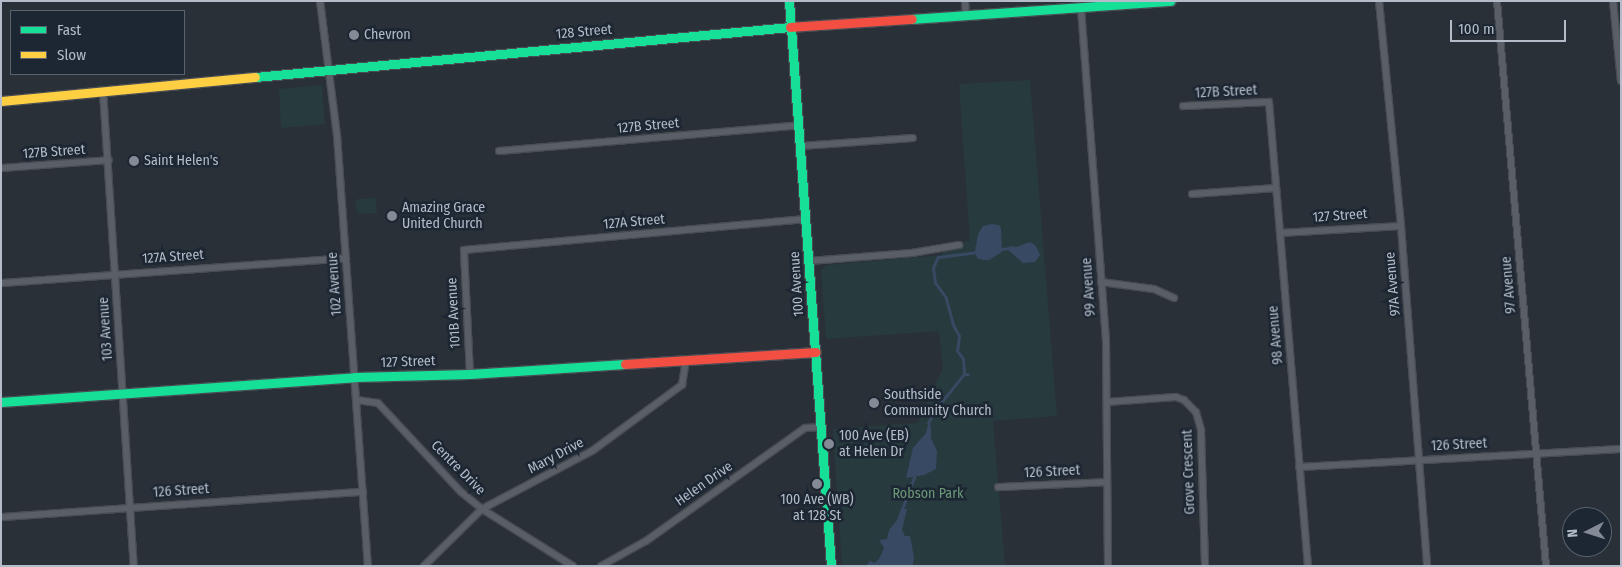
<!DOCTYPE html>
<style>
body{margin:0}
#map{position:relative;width:1622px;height:567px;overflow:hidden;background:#2a3038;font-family:"Fira Sans Condensed",sans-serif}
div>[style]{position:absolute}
.green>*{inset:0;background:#273a3e}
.water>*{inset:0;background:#384963}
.stream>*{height:2.5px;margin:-1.25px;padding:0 1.25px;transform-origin:1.25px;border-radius:1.25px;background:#384963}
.roads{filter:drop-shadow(1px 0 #484c53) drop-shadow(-1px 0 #484c53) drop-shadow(0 1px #484c53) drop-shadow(0 -1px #484c53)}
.street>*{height:6px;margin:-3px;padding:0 3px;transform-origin:3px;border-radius:3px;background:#5a5e66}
.fast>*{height:9px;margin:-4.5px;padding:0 4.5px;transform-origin:4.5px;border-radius:4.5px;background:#16e098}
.slow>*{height:9px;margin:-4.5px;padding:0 4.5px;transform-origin:4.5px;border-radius:4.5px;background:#ffcf43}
.jam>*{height:9px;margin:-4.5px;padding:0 4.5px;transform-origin:4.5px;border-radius:4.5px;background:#f24e42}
.dots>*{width:14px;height:14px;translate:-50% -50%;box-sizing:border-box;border:2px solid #1d2633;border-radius:50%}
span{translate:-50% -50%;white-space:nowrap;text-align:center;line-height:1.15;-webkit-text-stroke:5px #1d2633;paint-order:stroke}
.street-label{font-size:14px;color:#b4bcc9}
.poi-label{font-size:14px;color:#b4bcc9}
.left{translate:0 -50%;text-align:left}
.park-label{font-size:14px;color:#6b9a76}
.frame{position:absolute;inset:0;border:2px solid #b4bcc9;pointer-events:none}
.legend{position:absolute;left:10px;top:10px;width:175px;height:65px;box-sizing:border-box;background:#1d2633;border:1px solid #59626f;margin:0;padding:6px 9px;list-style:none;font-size:15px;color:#b4bcc9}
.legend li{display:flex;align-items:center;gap:10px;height:25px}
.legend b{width:25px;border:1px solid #59626f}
.north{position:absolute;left:1562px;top:507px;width:50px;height:50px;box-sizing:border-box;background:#1d2633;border:1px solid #59626f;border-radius:50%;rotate:265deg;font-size:14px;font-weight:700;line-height:20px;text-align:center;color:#b4bcc9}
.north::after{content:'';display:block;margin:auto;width:18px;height:22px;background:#848b96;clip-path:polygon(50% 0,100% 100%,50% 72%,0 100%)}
.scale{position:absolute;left:1450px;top:20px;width:116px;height:22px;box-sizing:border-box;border:2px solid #b4bcc9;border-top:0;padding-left:6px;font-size:15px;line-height:18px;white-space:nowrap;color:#b4bcc9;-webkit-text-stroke:4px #1d2633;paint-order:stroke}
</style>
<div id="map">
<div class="green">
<div style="clip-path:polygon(1030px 80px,1057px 416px,993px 421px,1005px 566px,842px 566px,833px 429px,918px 423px,943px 368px,939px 331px,826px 339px,821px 270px,827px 265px,942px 255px,941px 244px,970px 241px,959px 84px)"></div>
<div style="clip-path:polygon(322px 85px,325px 124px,281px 128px,279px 89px)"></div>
<div style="clip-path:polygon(376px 198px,377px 213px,358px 214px,355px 203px,358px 199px)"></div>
</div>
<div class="water">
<div style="clip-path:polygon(992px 224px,999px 225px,1001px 228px,1002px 252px,989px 260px,983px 260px,977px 258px,975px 252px,978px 234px,983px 226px)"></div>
<div style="clip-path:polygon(1030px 242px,1036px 246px,1040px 255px,1035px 262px,1023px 263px,1009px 251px,1010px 246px,1016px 247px)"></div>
<div style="clip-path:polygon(929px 421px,931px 428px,931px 438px,937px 451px,936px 469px,924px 475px,906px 478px,913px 448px,926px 433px)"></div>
<div style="clip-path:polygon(901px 509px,907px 509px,902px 530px,905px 536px,910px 536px,914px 557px,913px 566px,866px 566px,870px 561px,875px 563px,879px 559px,884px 548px,879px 540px,887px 539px,889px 530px,897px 520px)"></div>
</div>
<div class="stream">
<div style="left:1000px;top:249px;width:12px;rotate:-5deg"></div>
<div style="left:968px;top:375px;width:4px;rotate:-166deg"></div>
<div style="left:964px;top:374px;width:15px;rotate:-94deg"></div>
<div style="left:963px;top:359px;width:10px;rotate:-127deg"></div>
<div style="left:957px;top:351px;width:15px;rotate:-82deg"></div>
<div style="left:959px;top:336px;width:13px;rotate:-119deg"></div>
<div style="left:953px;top:325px;width:28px;rotate:-105deg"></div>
<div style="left:946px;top:298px;width:19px;rotate:-126deg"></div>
<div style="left:935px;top:283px;width:15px;rotate:-98deg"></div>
<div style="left:933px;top:268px;width:12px;rotate:-66deg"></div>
<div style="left:938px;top:257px;width:40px;rotate:-7.1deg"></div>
<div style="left:928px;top:423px;width:16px;rotate:-60deg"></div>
<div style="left:936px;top:409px;width:45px;rotate:-51.3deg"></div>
<div style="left:902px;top:509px;width:34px;rotate:-69deg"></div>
</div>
<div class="roads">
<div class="street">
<div style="left:320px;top:1px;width:135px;rotate:82.8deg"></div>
<div style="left:337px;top:135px;width:432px;rotate:85.9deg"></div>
<div style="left:965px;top:1px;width:15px;rotate:86deg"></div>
<div style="left:1379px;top:1px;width:226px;rotate:84.4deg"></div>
<div style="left:1401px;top:226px;width:341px;rotate:85.6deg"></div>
<div style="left:1497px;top:1px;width:567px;rotate:85.04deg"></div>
<div style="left:1613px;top:1px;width:80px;rotate:84.3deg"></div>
<div style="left:1081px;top:8px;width:333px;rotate:85.7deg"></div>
<div style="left:1106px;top:340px;width:226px;rotate:89.5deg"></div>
<div style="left:103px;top:91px;width:476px;rotate:86.3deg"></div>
<div style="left:1183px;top:106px;width:86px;rotate:-2.7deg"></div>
<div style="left:1269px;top:102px;width:466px;rotate:85.2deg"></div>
<div style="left:801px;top:146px;width:112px;rotate:-4.1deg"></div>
<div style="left:499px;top:151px;width:302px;rotate:-4.9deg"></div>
<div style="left:1px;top:168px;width:108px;rotate:-4.2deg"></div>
<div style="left:1192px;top:194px;width:84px;rotate:-4.1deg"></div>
<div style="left:1280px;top:233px;width:121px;rotate:-3.3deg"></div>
<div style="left:809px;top:261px;width:103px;rotate:-4.4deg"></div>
<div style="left:912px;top:253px;width:48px;rotate:-9.7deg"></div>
<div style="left:1101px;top:282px;width:53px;rotate:7.5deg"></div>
<div style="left:1154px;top:289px;width:22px;rotate:24deg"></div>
<div style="left:1px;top:283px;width:346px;rotate:-4.1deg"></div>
<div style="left:470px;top:374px;width:124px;rotate:-92.8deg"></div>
<div style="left:464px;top:250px;width:343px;rotate:-5.2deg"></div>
<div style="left:357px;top:400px;width:21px;rotate:8deg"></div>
<div style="left:378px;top:403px;width:122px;rotate:47deg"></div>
<div style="left:461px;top:492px;width:27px;rotate:39deg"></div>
<div style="left:482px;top:509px;width:107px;rotate:32.1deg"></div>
<div style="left:1107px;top:402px;width:69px;rotate:-4.1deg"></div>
<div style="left:1176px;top:397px;width:9px;rotate:21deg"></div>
<div style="left:1184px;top:400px;width:17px;rotate:45deg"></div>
<div style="left:1196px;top:412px;width:19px;rotate:74deg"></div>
<div style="left:1201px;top:430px;width:136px;rotate:88.3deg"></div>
<div style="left:1299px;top:467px;width:323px;rotate:-3.2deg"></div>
<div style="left:998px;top:487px;width:109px;rotate:-2.6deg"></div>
<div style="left:1px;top:517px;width:363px;rotate:-4deg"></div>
<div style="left:424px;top:566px;width:81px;rotate:-44.5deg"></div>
<div style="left:482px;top:509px;width:124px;rotate:-27.8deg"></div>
<div style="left:592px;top:451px;width:112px;rotate:-36.3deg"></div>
<div style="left:682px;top:385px;width:25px;rotate:-81deg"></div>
<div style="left:601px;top:566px;width:51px;rotate:-29.1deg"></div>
<div style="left:646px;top:541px;width:195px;rotate:-35.4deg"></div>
<div style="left:805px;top:428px;width:17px;rotate:-3deg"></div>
</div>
<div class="fast">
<div style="left:789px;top:1px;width:567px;rotate:85.75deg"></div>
<div style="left:912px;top:19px;width:259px;rotate:-4deg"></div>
<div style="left:255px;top:77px;width:537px;rotate:-5.34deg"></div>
<div style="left:1px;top:402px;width:355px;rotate:-4deg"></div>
<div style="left:355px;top:377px;width:115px;rotate:-1.5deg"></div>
<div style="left:470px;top:374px;width:155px;rotate:-3.7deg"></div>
</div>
<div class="slow">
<div style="left:1px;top:101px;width:255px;rotate:-5.4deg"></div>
</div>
<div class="jam">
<div style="left:790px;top:27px;width:122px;rotate:-3.8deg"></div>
<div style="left:625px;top:364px;width:191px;rotate:-3.6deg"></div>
</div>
</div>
<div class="dots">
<div style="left:354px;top:35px;background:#848b96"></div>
<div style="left:134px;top:161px;background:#848b96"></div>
<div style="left:392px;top:216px;background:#848b96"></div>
<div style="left:874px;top:403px;background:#848b96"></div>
<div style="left:829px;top:444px;background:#848b96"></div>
<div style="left:817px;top:484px;background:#848b96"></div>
</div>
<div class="street-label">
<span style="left:584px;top:32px;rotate:-5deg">128 Street</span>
<span style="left:1226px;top:92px;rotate:-3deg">127B Street</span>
<span style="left:648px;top:126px;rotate:-5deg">127B Street</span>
<span style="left:54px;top:152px;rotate:-4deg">127B Street</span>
<span style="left:1340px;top:216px;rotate:-4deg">127 Street</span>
<span style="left:634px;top:222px;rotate:-5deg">127A Street</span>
<span style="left:173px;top:257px;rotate:-4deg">127A Street</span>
<span style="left:335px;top:284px;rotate:-94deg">102 Avenue</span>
<span style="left:797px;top:284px;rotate:-94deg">100 Avenue</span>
<span style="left:1393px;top:284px;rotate:-95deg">97A Avenue</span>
<span style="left:1509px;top:285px;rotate:-95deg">97 Avenue</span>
<span style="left:1089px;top:287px;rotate:-94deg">99 Avenue</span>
<span style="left:454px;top:313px;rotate:-93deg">101B Avenue</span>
<span style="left:106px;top:329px;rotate:-94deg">103 Avenue</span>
<span style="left:1276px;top:335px;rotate:-95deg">98 Avenue</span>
<span style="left:408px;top:362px;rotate:-2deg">127 Street</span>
<span style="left:1459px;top:445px;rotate:-3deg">126 Street</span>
<span style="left:556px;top:456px;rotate:-28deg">Mary Drive</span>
<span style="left:458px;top:468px;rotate:45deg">Centre Drive</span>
<span style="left:1052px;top:472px;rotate:-3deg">126 Street</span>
<span style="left:1189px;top:472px;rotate:-92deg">Grove Crescent</span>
<span style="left:704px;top:484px;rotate:-35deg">Helen Drive</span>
<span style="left:181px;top:491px;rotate:-4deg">126 Street</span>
</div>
<div class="poi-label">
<span class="left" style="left:364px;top:35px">Chevron</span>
<span class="left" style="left:144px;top:161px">Saint Helen's</span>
<span class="left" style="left:402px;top:216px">Amazing Grace<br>United Church</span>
<span class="left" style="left:884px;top:403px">Southside<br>Community Church</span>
<span class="left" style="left:839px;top:444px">100 Ave (EB)<br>at Helen Dr</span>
<span style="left:817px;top:508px">100 Ave (WB)<br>at 128 St</span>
</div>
<div class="park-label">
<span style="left:928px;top:494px">Robson Park</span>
</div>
<div class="frame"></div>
<ul class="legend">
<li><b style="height:6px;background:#16e098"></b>Fast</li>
<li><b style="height:6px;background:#ffcf43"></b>Slow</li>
</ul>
<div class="north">N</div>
<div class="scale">100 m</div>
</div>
